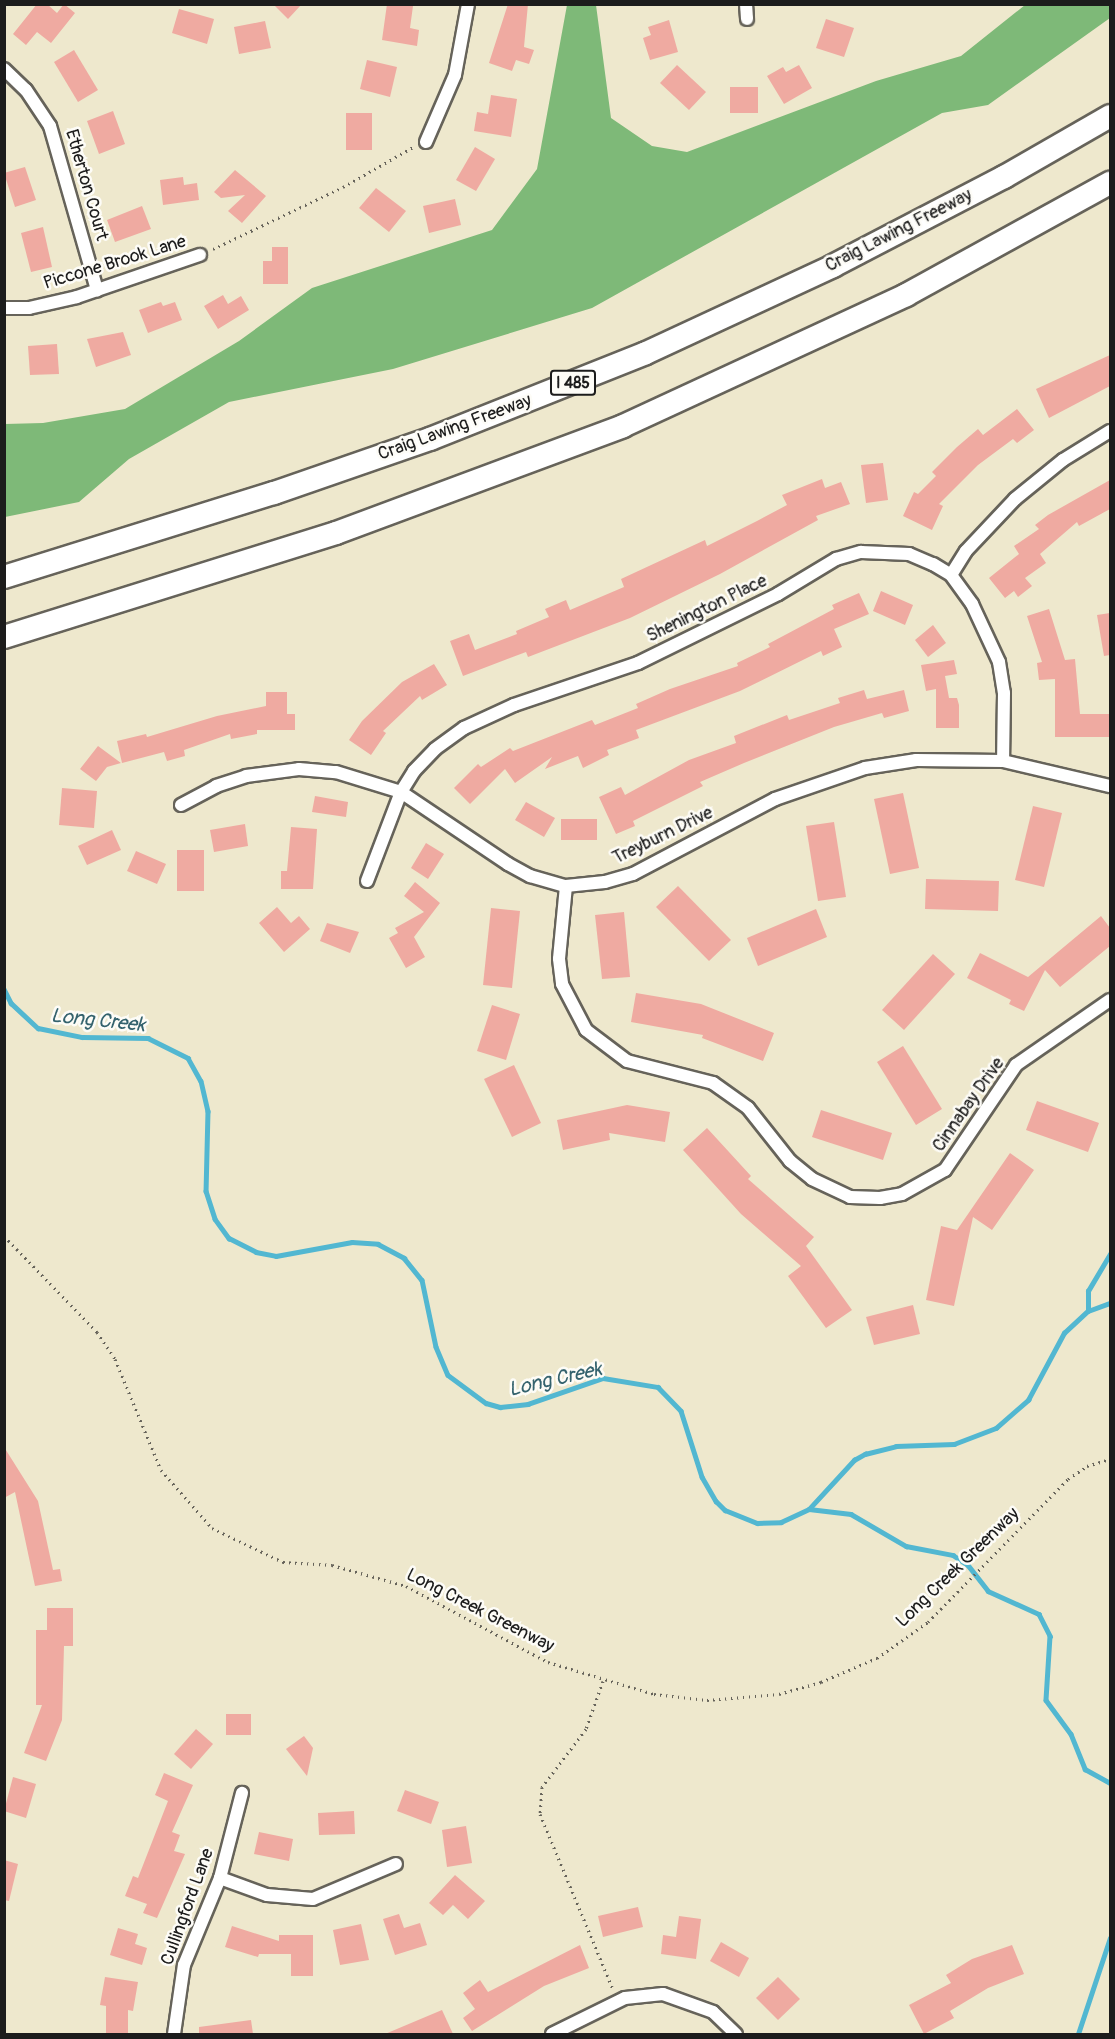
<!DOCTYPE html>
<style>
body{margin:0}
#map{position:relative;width:1115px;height:2039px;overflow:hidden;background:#eee8cd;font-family:Pangolin,sans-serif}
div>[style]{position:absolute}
.forest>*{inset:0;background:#7eb978}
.stream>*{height:4.5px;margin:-2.25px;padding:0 2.25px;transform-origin:2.25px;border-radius:2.25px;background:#52b7d1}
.building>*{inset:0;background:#efaaa1}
.path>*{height:3px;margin-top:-1.5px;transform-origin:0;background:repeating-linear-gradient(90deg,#66635a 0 1.5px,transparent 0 6px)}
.roads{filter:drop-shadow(2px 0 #66635a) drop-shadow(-2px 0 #66635a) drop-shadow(0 2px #66635a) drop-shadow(0 -2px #66635a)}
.street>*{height:12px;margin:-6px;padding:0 6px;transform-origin:6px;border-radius:6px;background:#fff}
.highway>*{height:22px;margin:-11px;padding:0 11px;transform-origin:11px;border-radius:11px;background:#fff}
span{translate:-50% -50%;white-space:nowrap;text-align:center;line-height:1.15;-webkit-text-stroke:5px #fdfcf7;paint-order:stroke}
.shield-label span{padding:2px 4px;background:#fdfcf7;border:2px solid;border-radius:4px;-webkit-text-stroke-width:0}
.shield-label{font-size:16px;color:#1c1c1c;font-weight:700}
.street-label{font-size:18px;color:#1c1c1c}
.water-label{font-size:20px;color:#34626d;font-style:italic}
.frame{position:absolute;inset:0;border:6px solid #1c1c1c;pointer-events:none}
</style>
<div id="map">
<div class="forest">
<div style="clip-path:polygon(567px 5px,596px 5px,611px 118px,652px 146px,687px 152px,876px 81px,961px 56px,1025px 5px,1110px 5px,1110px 18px,988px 105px,942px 113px,592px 308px,393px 369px,229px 402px,129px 459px,79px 502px,5px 517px,5px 424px,43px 423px,125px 409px,239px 341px,312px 288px,492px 230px,537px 169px)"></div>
</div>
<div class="stream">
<div style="left:4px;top:989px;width:16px;rotate:63deg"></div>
<div style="left:11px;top:1003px;width:37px;rotate:43deg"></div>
<div style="left:38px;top:1028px;width:45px;rotate:11.6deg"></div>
<div style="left:82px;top:1037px;width:66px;rotate:0.9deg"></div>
<div style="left:148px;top:1038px;width:45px;rotate:26.6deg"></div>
<div style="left:188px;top:1058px;width:26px;rotate:61deg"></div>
<div style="left:201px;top:1081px;width:31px;rotate:77deg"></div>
<div style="left:208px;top:1111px;width:80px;rotate:91.4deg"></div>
<div style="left:206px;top:1191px;width:29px;rotate:72deg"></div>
<div style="left:215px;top:1219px;width:24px;rotate:54deg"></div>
<div style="left:229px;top:1238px;width:30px;rotate:27deg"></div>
<div style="left:256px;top:1252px;width:20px;rotate:11deg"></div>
<div style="left:276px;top:1256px;width:77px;rotate:-10.4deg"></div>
<div style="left:352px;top:1242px;width:26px;rotate:4deg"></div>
<div style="left:378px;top:1244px;width:30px;rotate:28deg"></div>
<div style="left:404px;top:1258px;width:28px;rotate:51deg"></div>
<div style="left:422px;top:1280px;width:68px;rotate:78.2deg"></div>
<div style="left:436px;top:1347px;width:30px;rotate:67deg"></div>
<div style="left:448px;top:1375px;width:47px;rotate:36.4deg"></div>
<div style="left:486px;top:1403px;width:15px;rotate:16deg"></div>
<div style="left:500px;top:1407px;width:28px;rotate:-6deg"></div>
<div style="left:528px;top:1404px;width:79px;rotate:-19.1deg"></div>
<div style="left:603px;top:1378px;width:56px;rotate:9.3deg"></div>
<div style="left:658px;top:1387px;width:33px;rotate:46deg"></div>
<div style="left:681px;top:1411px;width:69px;rotate:72.3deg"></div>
<div style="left:702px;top:1477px;width:28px;rotate:60deg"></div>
<div style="left:716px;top:1501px;width:13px;rotate:45deg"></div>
<div style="left:725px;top:1510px;width:35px;rotate:22deg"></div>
<div style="left:757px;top:1523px;width:24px;rotate:-2deg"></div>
<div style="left:781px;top:1522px;width:31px;rotate:-25deg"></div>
<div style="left:809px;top:1509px;width:67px;rotate:-47.4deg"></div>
<div style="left:854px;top:1460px;width:13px;rotate:-29deg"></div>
<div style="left:865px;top:1454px;width:32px;rotate:-14deg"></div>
<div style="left:896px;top:1446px;width:58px;rotate:-2deg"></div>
<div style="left:954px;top:1444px;width:45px;rotate:-20.9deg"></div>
<div style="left:996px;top:1428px;width:43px;rotate:-41.2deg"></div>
<div style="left:1028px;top:1400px;width:76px;rotate:-61.8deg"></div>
<div style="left:1064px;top:1333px;width:33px;rotate:-43deg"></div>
<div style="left:1088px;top:1311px;width:23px;rotate:-20deg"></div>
<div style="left:1088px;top:1311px;width:20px;rotate:-90deg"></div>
<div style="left:1088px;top:1291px;width:43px;rotate:-59.3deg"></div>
<div style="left:809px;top:1509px;width:42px;rotate:6.8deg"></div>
<div style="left:851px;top:1514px;width:64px;rotate:30.2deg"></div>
<div style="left:906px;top:1546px;width:48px;rotate:10.8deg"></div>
<div style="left:953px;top:1555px;width:18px;rotate:34deg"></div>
<div style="left:968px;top:1565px;width:33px;rotate:52deg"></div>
<div style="left:988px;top:1591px;width:56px;rotate:24.3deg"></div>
<div style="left:1039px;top:1614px;width:25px;rotate:63deg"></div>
<div style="left:1050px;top:1636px;width:64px;rotate:93.6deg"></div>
<div style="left:1046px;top:1700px;width:42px;rotate:53.7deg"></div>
<div style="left:1071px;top:1734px;width:38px;rotate:68deg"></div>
<div style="left:1085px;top:1769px;width:29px;rotate:29deg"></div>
<div style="left:1078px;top:2034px;width:101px;rotate:-71.6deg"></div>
</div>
<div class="building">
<div style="clip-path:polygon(37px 4px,47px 4px,57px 13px,64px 4px,75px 13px,51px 43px,37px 32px,26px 45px,13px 34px)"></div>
<div style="clip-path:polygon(273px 4px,302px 4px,288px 19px)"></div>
<div style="clip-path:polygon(387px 4px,413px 6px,410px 28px,419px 30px,417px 46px,382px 40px)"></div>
<div style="clip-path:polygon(508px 4px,528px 4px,524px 47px,534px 50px,529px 64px,516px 60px,512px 71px,489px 63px)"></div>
<div style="clip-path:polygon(179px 9px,214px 19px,207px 44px,172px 33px)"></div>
<div style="clip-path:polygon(826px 19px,854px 28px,844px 57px,816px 48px)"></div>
<div style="clip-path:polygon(669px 20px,678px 52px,650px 60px,643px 38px,651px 35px,648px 27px)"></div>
<div style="clip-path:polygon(265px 21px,271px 48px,239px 54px,234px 27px)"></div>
<div style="clip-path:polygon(74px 50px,98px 90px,78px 102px,54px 62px)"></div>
<div style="clip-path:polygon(367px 60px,397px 67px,390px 97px,360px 89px)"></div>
<div style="clip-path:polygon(677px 65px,706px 92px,689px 110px,660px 83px)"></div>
<div style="clip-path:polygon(799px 65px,812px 88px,784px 104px,767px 76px,783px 67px,786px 72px)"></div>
<div style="clip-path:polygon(730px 87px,758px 87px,758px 113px,730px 113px)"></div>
<div style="clip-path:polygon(491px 95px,517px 99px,511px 137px,474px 131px,477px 112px,488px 114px)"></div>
<div style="clip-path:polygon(113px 111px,125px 144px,99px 154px,87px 121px)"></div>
<div style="clip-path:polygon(346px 113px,372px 113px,372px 150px,346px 150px)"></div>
<div style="clip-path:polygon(475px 147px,495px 159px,476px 191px,456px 180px)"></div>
<div style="clip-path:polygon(25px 167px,36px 200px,15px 207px,4px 173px)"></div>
<div style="clip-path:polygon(235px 170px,266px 196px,242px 223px,228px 211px,245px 195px,221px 198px,214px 192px)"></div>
<div style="clip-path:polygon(183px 177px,184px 185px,197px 183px,199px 200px,163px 205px,160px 180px)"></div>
<div style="clip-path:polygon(376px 188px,406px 211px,389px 232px,359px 208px)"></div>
<div style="clip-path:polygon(455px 199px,461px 225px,429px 233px,423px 206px)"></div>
<div style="clip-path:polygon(142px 206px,151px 229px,115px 242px,107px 220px)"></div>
<div style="clip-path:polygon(43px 227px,52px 267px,31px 272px,21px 233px)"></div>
<div style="clip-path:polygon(272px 247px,288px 247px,288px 284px,263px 284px,263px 261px,272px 261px)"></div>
<div style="clip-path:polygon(223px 295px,228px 304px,241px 296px,249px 310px,218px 329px,204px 306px)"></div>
<div style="clip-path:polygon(161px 302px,163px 306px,175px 302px,182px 320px,148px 333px,139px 310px)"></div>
<div style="clip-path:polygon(123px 332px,131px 355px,96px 367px,87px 339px)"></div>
<div style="clip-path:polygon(57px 344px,59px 374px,30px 375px,28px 346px)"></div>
<div style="clip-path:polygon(1110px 355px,1110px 386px,1049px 418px,1036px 389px)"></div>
<div style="clip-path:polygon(1017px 409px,1034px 430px,1017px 443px,1013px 439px,978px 465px,939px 504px,943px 506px,932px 530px,903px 516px,914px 492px,918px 494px,936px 476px,932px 472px,957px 447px,978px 429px,983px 435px)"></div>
<div style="clip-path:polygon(883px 463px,888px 500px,866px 503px,861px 465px)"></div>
<div style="clip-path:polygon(822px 479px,825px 488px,841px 482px,850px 504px,816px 516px,818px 520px,720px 574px,630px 618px,528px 657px,526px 652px,463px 676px,450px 641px,469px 634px,475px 650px,517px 634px,516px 631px,549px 617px,545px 609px,566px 600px,570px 610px,624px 587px,621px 579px,705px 540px,707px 546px,757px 521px,787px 505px,782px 495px)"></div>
<div style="clip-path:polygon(1110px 480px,1110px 509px,1079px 526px,1077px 522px,1040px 554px,1046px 563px,1025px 578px,1032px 586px,1018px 597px,1014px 591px,1005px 598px,989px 578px,1019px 554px,1014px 546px,1039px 529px,1035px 525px,1048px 515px)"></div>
<div style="clip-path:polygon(881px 591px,913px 605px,905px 625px,873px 611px)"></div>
<div style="clip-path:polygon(859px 593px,869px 614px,834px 629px,842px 647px,823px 656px,821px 651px,740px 691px,636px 730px,639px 738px,607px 750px,609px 755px,583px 768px,578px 756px,545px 769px,552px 757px,515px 783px,505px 769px,470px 804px,454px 788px,478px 764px,481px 767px,510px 748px,513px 751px,592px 720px,595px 725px,638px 708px,636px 704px,670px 689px,738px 666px,737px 663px,770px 647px,768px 644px,834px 609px,832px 605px)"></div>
<div style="clip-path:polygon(1049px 609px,1065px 660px,1075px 659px,1080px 714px,1110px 714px,1110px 737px,1055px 737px,1055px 679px,1039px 680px,1037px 663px,1042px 662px,1027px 616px)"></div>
<div style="clip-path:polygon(1110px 613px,1110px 655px,1104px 656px,1097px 615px)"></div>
<div style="clip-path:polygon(933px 625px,946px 643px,928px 657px,915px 640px)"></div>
<div style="clip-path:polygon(954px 660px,957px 674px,945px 676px,949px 698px,957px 698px,959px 705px,959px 728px,936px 728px,936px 689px,926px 691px,921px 665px)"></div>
<div style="clip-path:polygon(434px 664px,447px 685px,422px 700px,420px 696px,383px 731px,386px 733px,371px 755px,349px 740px,362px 721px,402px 682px)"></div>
<div style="clip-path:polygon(864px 690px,867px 699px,904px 690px,909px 711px,884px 718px,882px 713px,834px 727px,744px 763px,700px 782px,703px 786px,633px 821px,635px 826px,616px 834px,599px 797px,621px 787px,625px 795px,689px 760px,736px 743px,734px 736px,787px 715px,789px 720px,840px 703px,838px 698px)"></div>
<div style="clip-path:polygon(266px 692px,287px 692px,287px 714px,295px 714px,295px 730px,257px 730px,257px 734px,231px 739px,230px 734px,184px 750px,185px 756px,167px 761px,164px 752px,122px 763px,117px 741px,146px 734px,147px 737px,217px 716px,266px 706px)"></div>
<div style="clip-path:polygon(98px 746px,121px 763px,107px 767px,96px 781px,80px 769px)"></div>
<div style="clip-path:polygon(62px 788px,97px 791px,94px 828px,59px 825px)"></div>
<div style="clip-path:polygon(903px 793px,919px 868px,890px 874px,874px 799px)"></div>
<div style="clip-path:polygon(315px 796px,348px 802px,346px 817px,312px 812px)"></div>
<div style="clip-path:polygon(526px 802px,555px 818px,544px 837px,515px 820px)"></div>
<div style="clip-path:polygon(1033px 806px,1062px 813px,1044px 887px,1015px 880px)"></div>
<div style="clip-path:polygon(561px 819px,597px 819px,597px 840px,561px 840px)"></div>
<div style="clip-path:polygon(834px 822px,846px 897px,818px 901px,806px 826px)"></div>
<div style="clip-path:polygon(245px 824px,248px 846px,214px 852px,210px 830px)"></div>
<div style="clip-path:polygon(291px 827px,317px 829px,313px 889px,281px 889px,281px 871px,287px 871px)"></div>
<div style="clip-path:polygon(112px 830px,121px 850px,87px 865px,78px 846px)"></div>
<div style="clip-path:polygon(426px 843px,444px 854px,428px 879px,411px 868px)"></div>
<div style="clip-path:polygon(177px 850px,204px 850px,204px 891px,177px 891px)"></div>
<div style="clip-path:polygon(136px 851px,166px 864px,157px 884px,127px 871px)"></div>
<div style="clip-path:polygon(926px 879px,999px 881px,998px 911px,925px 909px)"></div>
<div style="clip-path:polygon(415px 882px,440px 903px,414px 937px,425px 957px,406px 968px,389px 938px,398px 933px,395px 928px,424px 912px,404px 896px)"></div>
<div style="clip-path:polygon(678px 886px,731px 940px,709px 961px,656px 907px)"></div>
<div style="clip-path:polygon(277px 907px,291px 923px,299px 916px,310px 929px,284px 952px,259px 923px)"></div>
<div style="clip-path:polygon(491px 908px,520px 911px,512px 988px,483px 985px)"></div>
<div style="clip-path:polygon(816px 909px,827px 937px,758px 966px,747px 938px)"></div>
<div style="clip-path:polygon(624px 912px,630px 977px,602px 979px,595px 915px)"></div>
<div style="clip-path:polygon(1101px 916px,1110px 928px,1110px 946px,1060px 987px,1045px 970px,1024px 1011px,1009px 1004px,1011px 1000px,967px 978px,980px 953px,1028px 977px)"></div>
<div style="clip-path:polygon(327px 923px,359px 932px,350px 953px,320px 941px)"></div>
<div style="clip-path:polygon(933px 954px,955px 974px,904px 1030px,882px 1010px)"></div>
<div style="clip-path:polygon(636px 993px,701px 1004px,774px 1033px,763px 1061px,702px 1038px,703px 1035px,631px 1022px)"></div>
<div style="clip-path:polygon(492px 1005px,520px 1014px,506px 1060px,477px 1051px)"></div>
<div style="clip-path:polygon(903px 1046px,942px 1109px,916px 1125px,877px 1062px)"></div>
<div style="clip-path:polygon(514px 1065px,541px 1123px,512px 1137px,484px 1079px)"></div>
<div style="clip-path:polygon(1037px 1101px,1099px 1123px,1088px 1152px,1026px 1130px)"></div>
<div style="clip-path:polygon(627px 1105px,670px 1112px,665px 1142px,609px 1133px,610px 1140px,563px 1150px,557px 1120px)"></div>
<div style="clip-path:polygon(821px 1110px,892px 1133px,883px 1160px,812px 1137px)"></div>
<div style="clip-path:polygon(707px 1128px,751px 1176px,748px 1179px,814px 1237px,806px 1246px,852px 1310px,826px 1328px,788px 1276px,801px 1266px,741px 1214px,683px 1150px)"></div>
<div style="clip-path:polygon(1010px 1153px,1034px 1170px,992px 1230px,973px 1217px,954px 1306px,926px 1300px,941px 1226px,957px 1230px)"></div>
<div style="clip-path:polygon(913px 1305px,920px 1334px,874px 1345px,866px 1317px)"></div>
<div style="clip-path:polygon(4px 1447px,38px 1501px,53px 1570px,60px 1569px,62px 1581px,35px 1586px,15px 1492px,4px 1498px)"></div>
<div style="clip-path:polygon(47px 1608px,73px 1608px,73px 1646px,64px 1646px,62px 1720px,46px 1761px,24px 1753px,42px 1705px,36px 1705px,36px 1630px,47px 1630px)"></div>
<div style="clip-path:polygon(226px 1714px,251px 1714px,251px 1735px,226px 1735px)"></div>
<div style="clip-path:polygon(196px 1729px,213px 1744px,191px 1769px,174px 1754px)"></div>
<div style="clip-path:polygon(304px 1736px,313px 1748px,307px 1776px,286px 1749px)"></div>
<div style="clip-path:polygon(164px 1773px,193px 1785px,172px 1832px,180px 1835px,174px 1851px,185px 1854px,157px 1918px,143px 1913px,147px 1904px,125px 1896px,133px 1876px,138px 1878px,168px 1801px,155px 1795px)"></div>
<div style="clip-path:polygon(13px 1777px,36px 1784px,26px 1818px,4px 1811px)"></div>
<div style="clip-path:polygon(405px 1790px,439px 1802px,431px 1824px,397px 1811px)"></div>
<div style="clip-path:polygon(354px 1811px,355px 1834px,319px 1835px,318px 1813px)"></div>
<div style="clip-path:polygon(466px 1826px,472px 1863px,447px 1867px,442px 1830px)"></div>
<div style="clip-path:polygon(259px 1832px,293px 1839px,289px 1861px,254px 1854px)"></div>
<div style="clip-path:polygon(4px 1860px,18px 1864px,9px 1901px,4px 1900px)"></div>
<div style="clip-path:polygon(455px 1875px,485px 1901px,468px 1919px,453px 1905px,443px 1915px,429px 1903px)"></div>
<div style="clip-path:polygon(638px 1907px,643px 1927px,603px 1937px,598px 1916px)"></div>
<div style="clip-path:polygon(399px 1914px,404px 1928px,420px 1923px,427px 1945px,395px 1955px,383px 1919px)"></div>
<div style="clip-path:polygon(679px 1916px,701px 1919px,696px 1959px,661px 1954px,663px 1935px,676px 1937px)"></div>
<div style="clip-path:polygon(361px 1924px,369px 1960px,340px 1965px,333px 1930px)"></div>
<div style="clip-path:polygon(232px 1926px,279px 1941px,279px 1935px,313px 1935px,313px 1976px,291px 1976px,291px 1954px,259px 1954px,258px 1957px,225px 1947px)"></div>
<div style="clip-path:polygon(118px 1928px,138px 1934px,135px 1944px,147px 1948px,142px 1965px,110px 1955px)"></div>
<div style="clip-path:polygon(721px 1942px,749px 1958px,739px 1977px,710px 1961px)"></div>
<div style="clip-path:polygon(580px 1945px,589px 1968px,544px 1986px,472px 2031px,463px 2018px,475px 2009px,463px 1993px,480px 1980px,488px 1992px)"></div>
<div style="clip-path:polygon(1012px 1945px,1024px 1974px,988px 1988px,950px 2011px,954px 2018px,924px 2034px,909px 2005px,951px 1983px,946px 1975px,972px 1959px)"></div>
<div style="clip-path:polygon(105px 1977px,138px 1982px,133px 2011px,128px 2010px,128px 2034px,106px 2034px,106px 2006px,100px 2005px)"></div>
<div style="clip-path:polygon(778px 1977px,800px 1999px,778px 2020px,756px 1998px)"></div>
<div style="clip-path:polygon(442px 2010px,453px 2034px,385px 2034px)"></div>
<div style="clip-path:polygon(251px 2020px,253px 2034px,199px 2034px,199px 2027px)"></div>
</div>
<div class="path">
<div style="left:213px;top:249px;width:144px;rotate:-25.5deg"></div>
<div style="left:343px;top:187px;width:83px;rotate:-29.7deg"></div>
<div style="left:4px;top:1236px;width:134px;rotate:45.9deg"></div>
<div style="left:97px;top:1332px;width:32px;rotate:56deg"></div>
<div style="left:115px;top:1359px;width:120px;rotate:67.5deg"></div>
<div style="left:161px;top:1470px;width:77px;rotate:48.7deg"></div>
<div style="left:212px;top:1528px;width:79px;rotate:25.6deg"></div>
<div style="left:283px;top:1562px;width:49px;rotate:3.5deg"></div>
<div style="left:332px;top:1565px;width:77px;rotate:15.8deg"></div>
<div style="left:406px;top:1586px;width:161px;rotate:28.2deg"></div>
<div style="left:548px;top:1662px;width:111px;rotate:16.8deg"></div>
<div style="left:654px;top:1694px;width:53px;rotate:6.5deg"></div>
<div style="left:707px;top:1700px;width:72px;rotate:-4.8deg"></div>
<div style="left:779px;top:1694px;width:44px;rotate:-15.9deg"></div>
<div style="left:821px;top:1682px;width:61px;rotate:-23.2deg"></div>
<div style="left:877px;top:1658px;width:62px;rotate:-35.2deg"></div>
<div style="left:928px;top:1622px;width:200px;rotate:-45.6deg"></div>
<div style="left:1068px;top:1479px;width:23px;rotate:-34deg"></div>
<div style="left:1087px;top:1466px;width:24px;rotate:-17deg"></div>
<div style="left:603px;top:1681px;width:51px;rotate:109.5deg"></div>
<div style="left:586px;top:1729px;width:73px;rotate:127.2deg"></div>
<div style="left:542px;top:1787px;width:27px;rotate:94deg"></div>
<div style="left:540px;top:1814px;width:190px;rotate:67.4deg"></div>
</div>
<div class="roads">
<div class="street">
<div style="left:746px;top:4px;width:15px;rotate:86deg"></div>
<div style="left:4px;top:69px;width:30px;rotate:44deg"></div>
<div style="left:26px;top:90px;width:43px;rotate:56.3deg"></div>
<div style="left:50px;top:126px;width:171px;rotate:74deg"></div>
<div style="left:426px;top:142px;width:73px;rotate:-66.6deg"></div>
<div style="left:455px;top:75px;width:72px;rotate:-79.6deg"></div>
<div style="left:4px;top:308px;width:25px"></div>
<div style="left:29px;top:308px;width:49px;rotate:-12.9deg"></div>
<div style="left:77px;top:297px;width:130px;rotate:-18.9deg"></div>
<div style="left:951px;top:575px;width:28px;rotate:-58deg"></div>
<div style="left:966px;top:551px;width:71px;rotate:-46.7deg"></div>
<div style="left:1015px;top:499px;width:62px;rotate:-39.1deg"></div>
<div style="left:1063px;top:460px;width:55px;rotate:-31.7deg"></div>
<div style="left:181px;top:805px;width:40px;rotate:-28deg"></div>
<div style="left:216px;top:786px;width:32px;rotate:-18deg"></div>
<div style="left:246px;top:776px;width:53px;rotate:-7.5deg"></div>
<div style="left:299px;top:769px;width:37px;rotate:5deg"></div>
<div style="left:336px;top:772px;width:68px;rotate:17.1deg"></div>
<div style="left:401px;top:792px;width:129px;rotate:33.9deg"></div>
<div style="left:508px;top:864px;width:25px;rotate:29deg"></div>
<div style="left:530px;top:876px;width:37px;rotate:16deg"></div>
<div style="left:566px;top:886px;width:39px;rotate:-6deg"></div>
<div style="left:605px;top:882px;width:29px;rotate:-16deg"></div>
<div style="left:633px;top:874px;width:161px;rotate:-27.8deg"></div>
<div style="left:775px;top:799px;width:95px;rotate:-19deg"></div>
<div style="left:865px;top:768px;width:52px;rotate:-8.9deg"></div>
<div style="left:916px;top:760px;width:87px;rotate:0.7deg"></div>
<div style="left:1003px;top:761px;width:110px;rotate:13.2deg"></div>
<div style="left:367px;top:881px;width:95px;rotate:-69.1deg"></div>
<div style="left:401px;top:792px;width:25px;rotate:-58deg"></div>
<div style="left:414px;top:771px;width:30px;rotate:-46deg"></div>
<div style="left:435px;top:749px;width:36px;rotate:-36deg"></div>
<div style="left:464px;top:728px;width:55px;rotate:-24.7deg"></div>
<div style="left:514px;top:705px;width:131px;rotate:-18.7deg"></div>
<div style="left:638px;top:663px;width:156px;rotate:-26.2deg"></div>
<div style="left:778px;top:594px;width:68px;rotate:-31.1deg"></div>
<div style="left:836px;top:559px;width:26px;rotate:-16deg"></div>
<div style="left:861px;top:552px;width:48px;rotate:2.4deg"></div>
<div style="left:909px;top:554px;width:26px;rotate:23deg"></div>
<div style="left:933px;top:564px;width:21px;rotate:31deg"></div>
<div style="left:951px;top:575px;width:36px;rotate:54deg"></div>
<div style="left:972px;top:604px;width:64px;rotate:65deg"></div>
<div style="left:999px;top:662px;width:31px;rotate:81deg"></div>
<div style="left:1004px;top:693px;width:68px;rotate:90.8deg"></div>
<div style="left:566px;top:886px;width:73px;rotate:95.5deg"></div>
<div style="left:559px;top:959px;width:25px;rotate:83deg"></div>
<div style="left:562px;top:984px;width:52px;rotate:62.4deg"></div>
<div style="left:586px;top:1030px;width:51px;rotate:37.1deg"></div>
<div style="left:627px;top:1061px;width:89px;rotate:14.3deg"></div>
<div style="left:713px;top:1083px;width:43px;rotate:35.5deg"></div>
<div style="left:748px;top:1108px;width:68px;rotate:51.6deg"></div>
<div style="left:790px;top:1161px;width:28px;rotate:39deg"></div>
<div style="left:812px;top:1179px;width:42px;rotate:25.3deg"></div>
<div style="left:850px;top:1197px;width:30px;rotate:2deg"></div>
<div style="left:880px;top:1198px;width:22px;rotate:-10deg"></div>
<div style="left:902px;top:1194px;width:49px;rotate:-29.2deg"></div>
<div style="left:945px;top:1170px;width:127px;rotate:-55.9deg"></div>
<div style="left:1016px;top:1065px;width:114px;rotate:-34.7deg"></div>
<div style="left:220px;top:1878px;width:50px;rotate:19.9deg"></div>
<div style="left:267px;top:1895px;width:46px;rotate:5deg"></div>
<div style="left:313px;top:1899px;width:90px;rotate:-22.9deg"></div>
<div style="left:174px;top:2034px;width:70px;rotate:-81.8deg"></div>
<div style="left:184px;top:1965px;width:94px;rotate:-67.5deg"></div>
<div style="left:220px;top:1878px;width:88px;rotate:-75.5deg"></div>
<div style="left:552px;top:2034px;width:81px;rotate:-26.3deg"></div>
<div style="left:625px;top:1998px;width:38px;rotate:-6deg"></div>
<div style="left:663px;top:1994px;width:53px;rotate:19.8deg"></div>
<div style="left:713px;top:2012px;width:32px;rotate:44deg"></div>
</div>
<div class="highway">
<div style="left:4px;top:577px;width:283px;rotate:-17.3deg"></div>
<div style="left:274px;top:493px;width:165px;rotate:-19.1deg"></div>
<div style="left:430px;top:439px;width:232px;rotate:-21.7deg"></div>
<div style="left:646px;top:353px;width:206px;rotate:-24.9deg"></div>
<div style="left:833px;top:266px;width:193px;rotate:-27.5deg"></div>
<div style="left:1004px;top:177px;width:122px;rotate:-29.9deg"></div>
<div style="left:4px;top:637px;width:348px;rotate:-17.4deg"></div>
<div style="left:336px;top:533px;width:306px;rotate:-20.4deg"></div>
<div style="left:623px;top:426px;width:312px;rotate:-24.8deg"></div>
<div style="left:906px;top:295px;width:233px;rotate:-28.8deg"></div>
</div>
</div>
<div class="shield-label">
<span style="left:573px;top:383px">I 485</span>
</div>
<div class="street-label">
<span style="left:86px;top:185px;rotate:74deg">Etherton Court</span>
<span style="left:899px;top:231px;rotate:-27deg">Craig Lawing Freeway</span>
<span style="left:115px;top:263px;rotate:-17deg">Piccone Brook Lane</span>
<span style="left:455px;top:428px;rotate:-20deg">Craig Lawing Freeway</span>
<span style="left:707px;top:609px;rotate:-26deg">Shenington Place</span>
<span style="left:663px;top:836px;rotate:-26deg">Treyburn Drive</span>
<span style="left:969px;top:1105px;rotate:-55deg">Cinnabay Drive</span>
<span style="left:958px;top:1568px;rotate:-44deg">Long Creek Greenway</span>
<span style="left:480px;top:1611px;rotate:27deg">Long Creek Greenway</span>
<span style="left:188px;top:1907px;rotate:-70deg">Cullingford Lane</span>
</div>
<div class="water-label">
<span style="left:98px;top:1020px;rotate:6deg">Long Creek</span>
<span style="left:555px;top:1379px;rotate:-13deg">Long Creek</span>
</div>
<div class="frame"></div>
</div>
